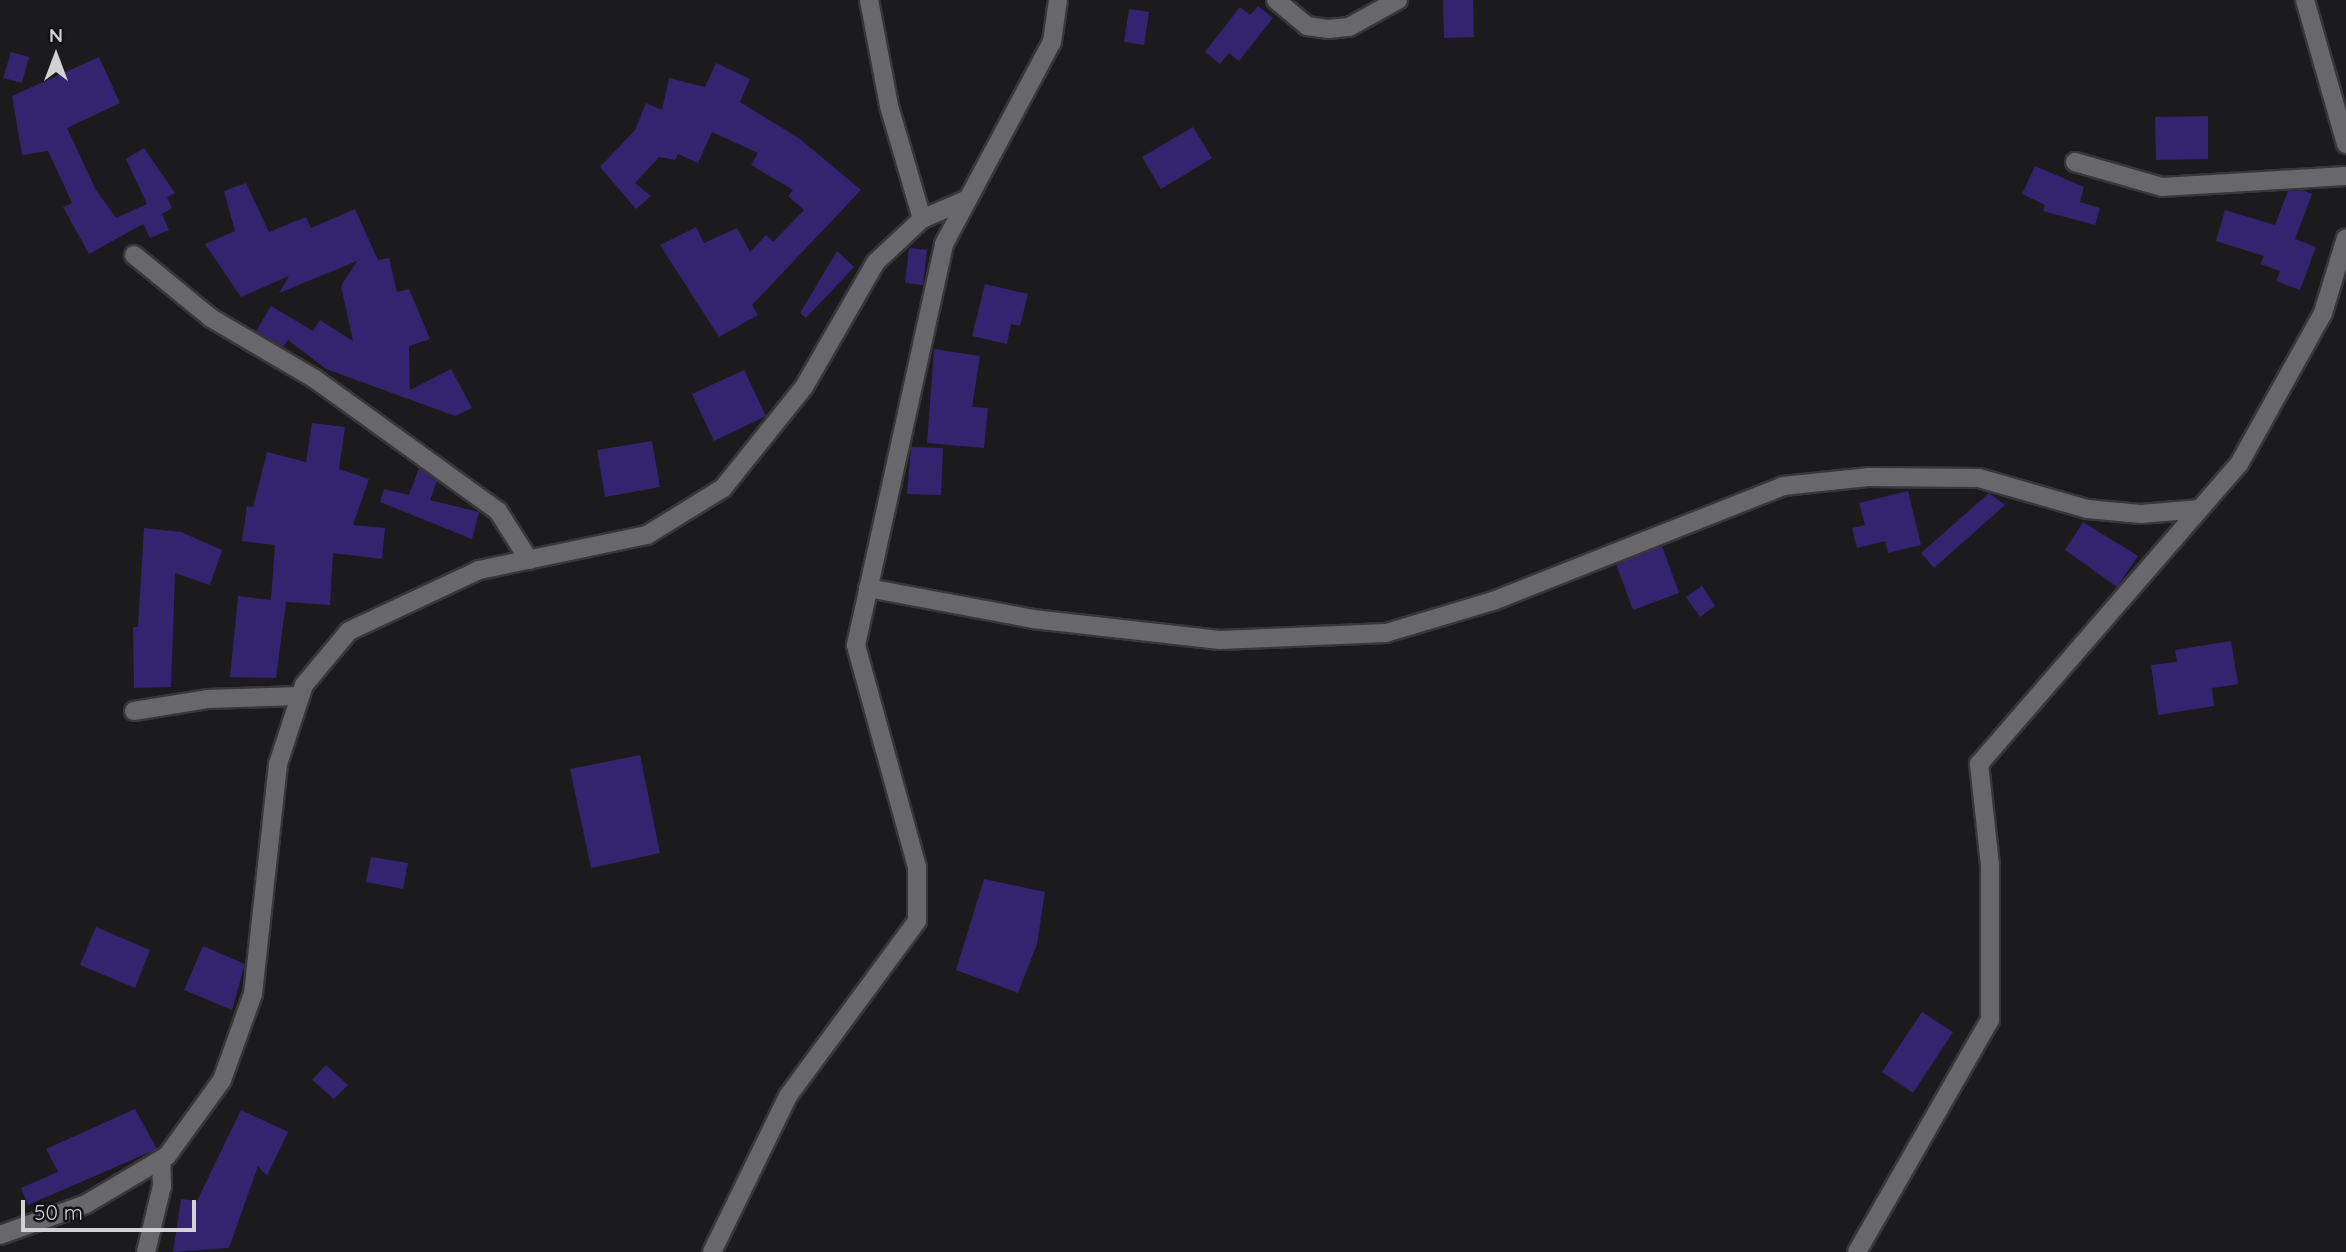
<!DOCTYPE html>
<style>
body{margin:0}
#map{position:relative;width:2346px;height:1252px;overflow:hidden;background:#1b1b1e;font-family:Quicksand,sans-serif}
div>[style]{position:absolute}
.building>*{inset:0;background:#32246e}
.roads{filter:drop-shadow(2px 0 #373739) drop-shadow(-2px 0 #373739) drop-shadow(0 2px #373739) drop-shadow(0 -2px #373739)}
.minor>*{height:18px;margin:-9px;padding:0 9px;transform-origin:9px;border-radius:9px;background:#68686c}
span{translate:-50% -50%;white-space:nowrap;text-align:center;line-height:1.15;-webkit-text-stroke:5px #121215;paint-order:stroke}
.north{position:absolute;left:21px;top:21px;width:70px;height:70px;-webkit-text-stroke:5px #121215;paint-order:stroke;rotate:0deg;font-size:19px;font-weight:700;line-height:28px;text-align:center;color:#d2d2d5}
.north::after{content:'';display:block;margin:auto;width:24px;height:32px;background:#d2d2d5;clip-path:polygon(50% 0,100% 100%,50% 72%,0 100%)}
.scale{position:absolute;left:21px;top:1200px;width:175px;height:32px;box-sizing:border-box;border:4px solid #d2d2d5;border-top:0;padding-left:9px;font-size:21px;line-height:24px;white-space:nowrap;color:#d2d2d5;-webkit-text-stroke:5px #121215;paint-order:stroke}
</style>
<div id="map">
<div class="building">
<div style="clip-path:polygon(1443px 0,1473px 0,1474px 37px,1444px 38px)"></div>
<div style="clip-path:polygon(1258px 6px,1273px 18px,1239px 61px,1229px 53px,1220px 64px,1205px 52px,1240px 7px,1250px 15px)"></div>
<div style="clip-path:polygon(1129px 9px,1149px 12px,1144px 45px,1124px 42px)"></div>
<div style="clip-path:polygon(11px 52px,29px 57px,22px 83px,3px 78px)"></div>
<div style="clip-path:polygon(99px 57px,120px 103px,67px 128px,96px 190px,116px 218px,147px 204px,126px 159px,144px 148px,175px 193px,167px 197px,172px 208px,162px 214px,169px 230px,150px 238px,143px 224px,89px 254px,63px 207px,72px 203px,48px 151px,22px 155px,12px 96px)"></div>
<div style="clip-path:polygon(716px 63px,750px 79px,740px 102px,800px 139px,861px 190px,752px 305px,758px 315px,719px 337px,660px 245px,696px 227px,704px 243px,737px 228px,750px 252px,766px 235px,773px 242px,804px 210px,788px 196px,793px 190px,751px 165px,758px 153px,712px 132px,698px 163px,678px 154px,675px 160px,659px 157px,635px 183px,651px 196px,636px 209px,600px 167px,635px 130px,646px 103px,662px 110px,669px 78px,705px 87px)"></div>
<div style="clip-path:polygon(2208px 116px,2208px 159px,2156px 160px,2155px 117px)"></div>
<div style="clip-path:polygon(1193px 127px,1212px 158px,1161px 189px,1142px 157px)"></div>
<div style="clip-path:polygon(2035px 166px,2084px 187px,2080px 202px,2100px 208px,2095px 225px,2043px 211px,2045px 205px,2022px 194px)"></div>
<div style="clip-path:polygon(246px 183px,269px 232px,306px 217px,311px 228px,355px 209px,378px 260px,389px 258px,397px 292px,409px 289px,430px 339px,409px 346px,410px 390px,451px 369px,472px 408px,455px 416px,326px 369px,288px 340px,283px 347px,256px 331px,271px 306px,313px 331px,320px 320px,353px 341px,341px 286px,357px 261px,279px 293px,289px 276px,241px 297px,205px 244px,235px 231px,224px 191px)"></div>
<div style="clip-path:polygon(2302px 190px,2312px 194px,2295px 239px,2316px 247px,2300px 290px,2276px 281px,2280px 271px,2260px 264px,2264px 256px,2216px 241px,2225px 210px,2275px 225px,2288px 191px)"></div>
<div style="clip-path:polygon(909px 248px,927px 250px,923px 285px,905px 283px)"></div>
<div style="clip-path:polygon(837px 251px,854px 267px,806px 318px,800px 313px)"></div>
<div style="clip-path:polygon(985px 284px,1028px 294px,1020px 326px,1011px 324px,1007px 344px,972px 336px)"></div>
<div style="clip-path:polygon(934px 349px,980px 356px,972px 407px,988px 408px,984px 448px,927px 443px)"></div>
<div style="clip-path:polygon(744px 370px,766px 416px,714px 441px,692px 394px)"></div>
<div style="clip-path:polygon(312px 423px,345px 427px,339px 469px,369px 479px,353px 525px,385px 528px,382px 559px,333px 553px,330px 605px,286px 602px,276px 678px,230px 677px,238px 596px,271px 600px,275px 545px,242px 541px,247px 506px,253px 507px,267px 452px,306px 462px)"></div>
<div style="clip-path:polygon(652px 441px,660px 487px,605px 497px,597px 450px)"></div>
<div style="clip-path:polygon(911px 447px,943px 448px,941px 495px,907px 494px)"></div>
<div style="clip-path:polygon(419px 468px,437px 481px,430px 500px,479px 512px,472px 539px,380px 502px,384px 489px,409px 495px)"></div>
<div style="clip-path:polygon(1908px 491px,1921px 545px,1888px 553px,1885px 541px,1857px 548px,1852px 528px,1865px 525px,1859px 503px)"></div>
<div style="clip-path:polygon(1989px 493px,2005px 505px,1934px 568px,1921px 553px)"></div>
<div style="clip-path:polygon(2083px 522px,2138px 556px,2117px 587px,2065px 550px)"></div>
<div style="clip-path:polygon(144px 528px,181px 532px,222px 550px,210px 585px,175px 573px,171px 687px,134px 688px,133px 627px,138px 627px)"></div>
<div style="clip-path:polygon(1662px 546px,1679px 593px,1633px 610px,1616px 564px)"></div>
<div style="clip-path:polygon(1702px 586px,1715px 606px,1700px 617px,1686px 597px)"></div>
<div style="clip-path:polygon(2231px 641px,2238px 684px,2212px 688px,2214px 706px,2158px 715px,2151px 665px,2177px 662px,2175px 650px)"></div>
<div style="clip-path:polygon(640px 755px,660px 853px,591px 868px,570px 769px)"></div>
<div style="clip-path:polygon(371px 857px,408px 863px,403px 889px,366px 882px)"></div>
<div style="clip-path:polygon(984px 879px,1045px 892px,1037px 944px,1018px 993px,956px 970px)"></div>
<div style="clip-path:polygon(96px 927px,150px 950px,135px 988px,80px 965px)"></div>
<div style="clip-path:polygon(203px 946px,245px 964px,232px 1010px,184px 990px)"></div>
<div style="clip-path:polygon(1922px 1012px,1953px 1032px,1913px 1093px,1882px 1072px)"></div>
<div style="clip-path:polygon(326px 1065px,348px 1085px,334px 1099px,312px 1080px)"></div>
<div style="clip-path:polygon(135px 1109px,157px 1149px,28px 1205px,21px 1188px,58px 1172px,46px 1149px)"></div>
<div style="clip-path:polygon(241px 1110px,288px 1132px,267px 1176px,258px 1166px,229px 1248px,173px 1252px,181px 1199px,197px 1201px)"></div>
</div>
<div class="roads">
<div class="minor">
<div style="left:869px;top:0;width:108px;rotate:79.3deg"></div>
<div style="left:889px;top:106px;width:118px;rotate:73.7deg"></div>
<div style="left:1276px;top:0;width:40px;rotate:40deg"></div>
<div style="left:1307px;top:26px;width:22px;rotate:8deg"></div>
<div style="left:1329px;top:29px;width:20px;rotate:-6deg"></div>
<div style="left:1349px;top:27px;width:56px;rotate:-28.9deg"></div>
<div style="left:2305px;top:0;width:150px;rotate:74.1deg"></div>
<div style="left:2075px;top:162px;width:91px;rotate:16deg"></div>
<div style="left:2162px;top:187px;width:184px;rotate:-3.4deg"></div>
<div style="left:134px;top:255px;width:99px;rotate:39.3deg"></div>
<div style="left:211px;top:318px;width:121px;rotate:30.4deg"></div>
<div style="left:315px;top:379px;width:226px;rotate:35.8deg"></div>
<div style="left:498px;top:511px;width:58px;rotate:57.7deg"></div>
<div style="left:868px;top:588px;width:168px;rotate:10.6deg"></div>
<div style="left:1033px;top:619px;width:188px;rotate:6.4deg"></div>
<div style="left:1220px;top:640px;width:166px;rotate:-2.4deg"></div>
<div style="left:1386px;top:633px;width:112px;rotate:-16.7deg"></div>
<div style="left:1493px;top:601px;width:312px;rotate:-21.6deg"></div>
<div style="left:1783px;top:486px;width:85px;rotate:-6deg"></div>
<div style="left:1868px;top:477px;width:111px;rotate:0.5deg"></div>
<div style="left:1979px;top:478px;width:112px;rotate:16deg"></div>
<div style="left:2087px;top:509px;width:54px;rotate:5.3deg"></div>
<div style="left:2141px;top:514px;width:59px;rotate:-4.8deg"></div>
<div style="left:134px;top:711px;width:74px;rotate:-9.3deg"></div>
<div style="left:207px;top:699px;width:93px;rotate:-1.8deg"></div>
<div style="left:0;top:1235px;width:91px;rotate:-19.8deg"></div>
<div style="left:86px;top:1204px;width:94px;rotate:-30.7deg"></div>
<div style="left:167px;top:1156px;width:94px;rotate:-54.1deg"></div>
<div style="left:222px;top:1080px;width:91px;rotate:-70.2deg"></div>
<div style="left:253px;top:994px;width:231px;rotate:-83.8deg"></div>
<div style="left:278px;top:764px;width:83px;rotate:-71.8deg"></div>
<div style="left:304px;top:685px;width:70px;rotate:-50.2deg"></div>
<div style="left:349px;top:631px;width:144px;rotate:-25.1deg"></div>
<div style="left:479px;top:570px;width:172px;rotate:-11.8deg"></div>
<div style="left:647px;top:535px;width:89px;rotate:-31.7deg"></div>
<div style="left:723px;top:488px;width:129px;rotate:-51.3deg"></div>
<div style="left:804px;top:387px;width:144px;rotate:-60.1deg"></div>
<div style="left:876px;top:262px;width:63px;rotate:-43.1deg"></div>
<div style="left:922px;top:219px;width:50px;rotate:-23.5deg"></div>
<div style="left:146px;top:1252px;width:68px;rotate:-76.4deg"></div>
<div style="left:162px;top:1186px;width:26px;rotate:-92deg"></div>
<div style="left:712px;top:1252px;width:174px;rotate:-64deg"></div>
<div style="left:788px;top:1096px;width:217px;rotate:-53.6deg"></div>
<div style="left:917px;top:921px;width:54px;rotate:-90deg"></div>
<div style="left:917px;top:867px;width:230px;rotate:-105.4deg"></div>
<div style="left:856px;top:645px;width:411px;rotate:-77.6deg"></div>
<div style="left:944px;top:244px;width:229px;rotate:-61.9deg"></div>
<div style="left:1052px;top:42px;width:42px;rotate:-81.9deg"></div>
<div style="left:1857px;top:1252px;width:267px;rotate:-60.2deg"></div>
<div style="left:1990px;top:1020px;width:155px;rotate:-90deg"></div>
<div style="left:1990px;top:865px;width:102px;rotate:-96.2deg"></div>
<div style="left:1979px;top:764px;width:397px;rotate:-49.1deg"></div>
<div style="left:2239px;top:464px;width:173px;rotate:-60.9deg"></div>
<div style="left:2323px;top:313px;width:78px;rotate:-73deg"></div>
</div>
</div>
<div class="north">N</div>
<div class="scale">50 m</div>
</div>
